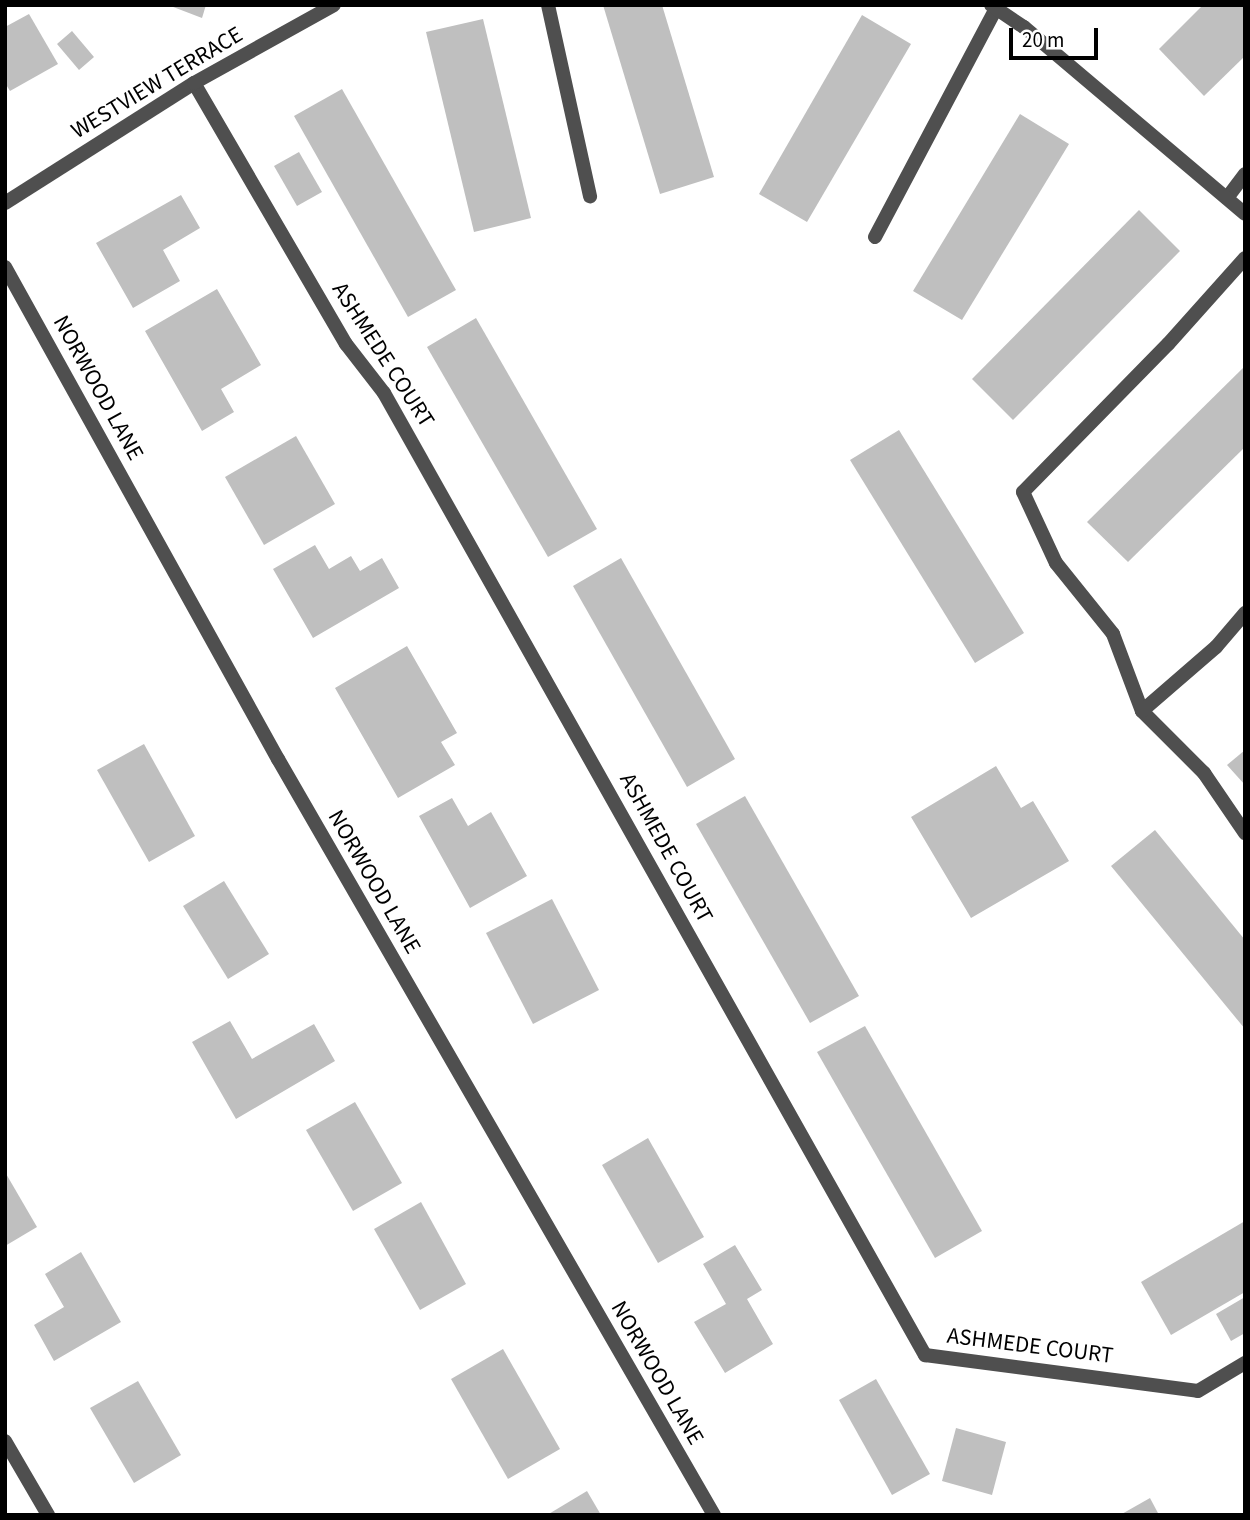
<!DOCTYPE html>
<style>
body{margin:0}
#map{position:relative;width:1250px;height:1520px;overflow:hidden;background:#fff;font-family:"Source Sans 3",sans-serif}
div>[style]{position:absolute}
.building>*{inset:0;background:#bfbfbf}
.lane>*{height:14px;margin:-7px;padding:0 7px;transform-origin:7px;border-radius:7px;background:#4f4f4f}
.street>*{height:14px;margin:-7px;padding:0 7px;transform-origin:7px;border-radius:7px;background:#4f4f4f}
span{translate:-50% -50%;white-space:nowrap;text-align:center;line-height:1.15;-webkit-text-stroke:5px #fff;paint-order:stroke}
.street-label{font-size:23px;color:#000}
.frame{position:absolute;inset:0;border:7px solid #000;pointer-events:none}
.scale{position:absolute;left:1009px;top:28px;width:89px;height:32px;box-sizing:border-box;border:4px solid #000;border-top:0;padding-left:9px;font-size:21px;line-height:24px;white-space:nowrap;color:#000;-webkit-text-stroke:5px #fff;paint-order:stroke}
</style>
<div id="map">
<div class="building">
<div style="clip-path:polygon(168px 5px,206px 5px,202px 18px)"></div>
<div style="clip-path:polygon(603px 5px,662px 5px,714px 177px,660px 194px)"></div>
<div style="clip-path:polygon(1203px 5px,1245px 5px,1245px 56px,1204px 96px,1159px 49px)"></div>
<div style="clip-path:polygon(29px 14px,58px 64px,10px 91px,5px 83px,5px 27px)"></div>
<div style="clip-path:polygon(862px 15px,911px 44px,807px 222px,759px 194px)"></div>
<div style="clip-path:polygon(483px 19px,531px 218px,474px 232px,426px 32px)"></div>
<div style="clip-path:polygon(72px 31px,94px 57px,79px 70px,57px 44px)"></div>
<div style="clip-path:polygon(342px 89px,456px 290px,408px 317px,294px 116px)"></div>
<div style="clip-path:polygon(1020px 114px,1069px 144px,962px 320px,913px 291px)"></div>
<div style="clip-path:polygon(299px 152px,322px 192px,297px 206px,274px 166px)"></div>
<div style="clip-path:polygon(181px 195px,200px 228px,163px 250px,180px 281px,133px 308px,96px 243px)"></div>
<div style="clip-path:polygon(1139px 210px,1180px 251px,1013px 420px,972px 379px)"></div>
<div style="clip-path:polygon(217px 289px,261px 365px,221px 389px,234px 412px,202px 431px,145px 331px)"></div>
<div style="clip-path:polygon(476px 318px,597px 529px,548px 557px,427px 347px)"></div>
<div style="clip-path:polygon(1245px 366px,1245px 447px,1128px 562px,1087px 522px)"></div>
<div style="clip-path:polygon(899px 430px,1024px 633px,975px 663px,850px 460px)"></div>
<div style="clip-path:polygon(296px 436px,335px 504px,264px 545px,225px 477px)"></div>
<div style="clip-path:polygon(315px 545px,329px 569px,351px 556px,360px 571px,382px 558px,399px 588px,313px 638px,273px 569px)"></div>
<div style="clip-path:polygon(621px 558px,735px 759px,687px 787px,573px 586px)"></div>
<div style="clip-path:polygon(407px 646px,457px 733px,441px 742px,455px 765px,398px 798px,335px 688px)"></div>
<div style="clip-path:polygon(144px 744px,195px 836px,149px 862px,97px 770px)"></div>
<div style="clip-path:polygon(1245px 750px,1245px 785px,1227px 765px)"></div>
<div style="clip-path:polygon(996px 766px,1021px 808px,1033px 801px,1069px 861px,971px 918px,911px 817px)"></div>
<div style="clip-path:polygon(745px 796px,859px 996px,810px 1023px,696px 824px)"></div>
<div style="clip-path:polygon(452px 798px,468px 826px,491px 812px,527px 876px,470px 908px,419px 816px)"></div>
<div style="clip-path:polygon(1155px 830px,1245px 940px,1245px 1029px,1111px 866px)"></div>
<div style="clip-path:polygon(224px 881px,269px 954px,228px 979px,183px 906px)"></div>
<div style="clip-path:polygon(552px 899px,599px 990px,533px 1024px,486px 933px)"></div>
<div style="clip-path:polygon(230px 1021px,252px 1059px,314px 1024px,335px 1061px,236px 1119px,192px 1042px)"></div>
<div style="clip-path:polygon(865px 1026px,982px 1231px,935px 1258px,817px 1052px)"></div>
<div style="clip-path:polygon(355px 1102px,402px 1183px,353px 1211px,306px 1130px)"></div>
<div style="clip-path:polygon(648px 1138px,704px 1237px,658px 1263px,602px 1165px)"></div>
<div style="clip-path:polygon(5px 1172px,37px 1227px,5px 1246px)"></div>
<div style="clip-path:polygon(421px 1202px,466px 1284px,420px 1310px,374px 1229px)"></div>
<div style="clip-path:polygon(1245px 1221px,1245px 1292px,1171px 1335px,1141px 1282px)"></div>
<div style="clip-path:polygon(735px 1245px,762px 1290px,747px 1299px,773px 1344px,725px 1373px,694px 1322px,726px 1304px,703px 1264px)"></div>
<div style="clip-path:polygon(81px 1252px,121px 1322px,54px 1361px,34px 1325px,64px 1307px,45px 1274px)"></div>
<div style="clip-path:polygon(1245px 1297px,1245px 1333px,1231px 1341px,1216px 1314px)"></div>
<div style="clip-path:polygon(503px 1349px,560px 1449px,508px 1479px,451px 1379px)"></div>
<div style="clip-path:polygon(876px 1379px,930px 1474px,892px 1495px,839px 1400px)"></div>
<div style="clip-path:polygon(138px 1381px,181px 1455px,134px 1483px,90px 1408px)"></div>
<div style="clip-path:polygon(956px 1428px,1006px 1442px,992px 1495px,942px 1481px)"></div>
<div style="clip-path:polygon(587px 1491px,601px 1515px,547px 1515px)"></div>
<div style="clip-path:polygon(1150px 1498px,1159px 1515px,1120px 1515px)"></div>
</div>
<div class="lane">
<div style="left:548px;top:5px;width:196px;rotate:77.6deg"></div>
<div style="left:1227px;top:198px;width:30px;rotate:-53deg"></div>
<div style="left:875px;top:237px;width:259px;rotate:-62.1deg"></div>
<div style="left:1245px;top:258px;width:115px;rotate:131.8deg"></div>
<div style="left:1168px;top:344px;width:207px;rotate:134.4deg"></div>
<div style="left:1023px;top:492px;width:78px;rotate:65.1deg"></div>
<div style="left:1056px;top:563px;width:91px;rotate:51.2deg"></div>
<div style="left:1113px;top:634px;width:82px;rotate:69.4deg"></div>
<div style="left:1142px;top:711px;width:88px;rotate:45deg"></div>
<div style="left:1204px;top:773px;width:73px;rotate:55.7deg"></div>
<div style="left:1142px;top:711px;width:98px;rotate:-40.9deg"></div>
<div style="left:1216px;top:647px;width:45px;rotate:-49.5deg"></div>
</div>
<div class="street">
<div style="left:991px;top:5px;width:40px;rotate:34deg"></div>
<div style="left:1024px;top:27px;width:289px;rotate:40.2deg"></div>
<div style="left:194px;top:83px;width:302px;rotate:59.8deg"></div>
<div style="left:346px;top:344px;width:62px;rotate:52.2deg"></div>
<div style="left:384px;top:393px;width:1104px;rotate:60.65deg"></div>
<div style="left:925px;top:1355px;width:275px;rotate:7.5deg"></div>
<div style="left:1198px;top:1391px;width:55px;rotate:-30.8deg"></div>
<div style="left:5px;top:203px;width:224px;rotate:-32.4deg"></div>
<div style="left:194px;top:83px;width:160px;rotate:-29.1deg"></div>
<div style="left:5px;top:267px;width:563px;rotate:60.98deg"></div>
<div style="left:278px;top:759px;width:873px;rotate:60.03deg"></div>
<div style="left:5px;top:1441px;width:86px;rotate:59.8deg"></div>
</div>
<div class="street-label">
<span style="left:157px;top:83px;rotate:-31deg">WESTVIEW TERRACE</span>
<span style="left:383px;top:355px;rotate:57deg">ASHMEDE COURT</span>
<span style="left:98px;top:388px;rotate:61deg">NORWOOD LANE</span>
<span style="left:666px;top:848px;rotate:61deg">ASHMEDE COURT</span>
<span style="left:374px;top:882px;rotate:60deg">NORWOOD LANE</span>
<span style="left:1030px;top:1346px;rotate:7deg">ASHMEDE COURT</span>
<span style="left:657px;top:1373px;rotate:60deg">NORWOOD LANE</span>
</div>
<div class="frame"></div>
<div class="scale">20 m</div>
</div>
